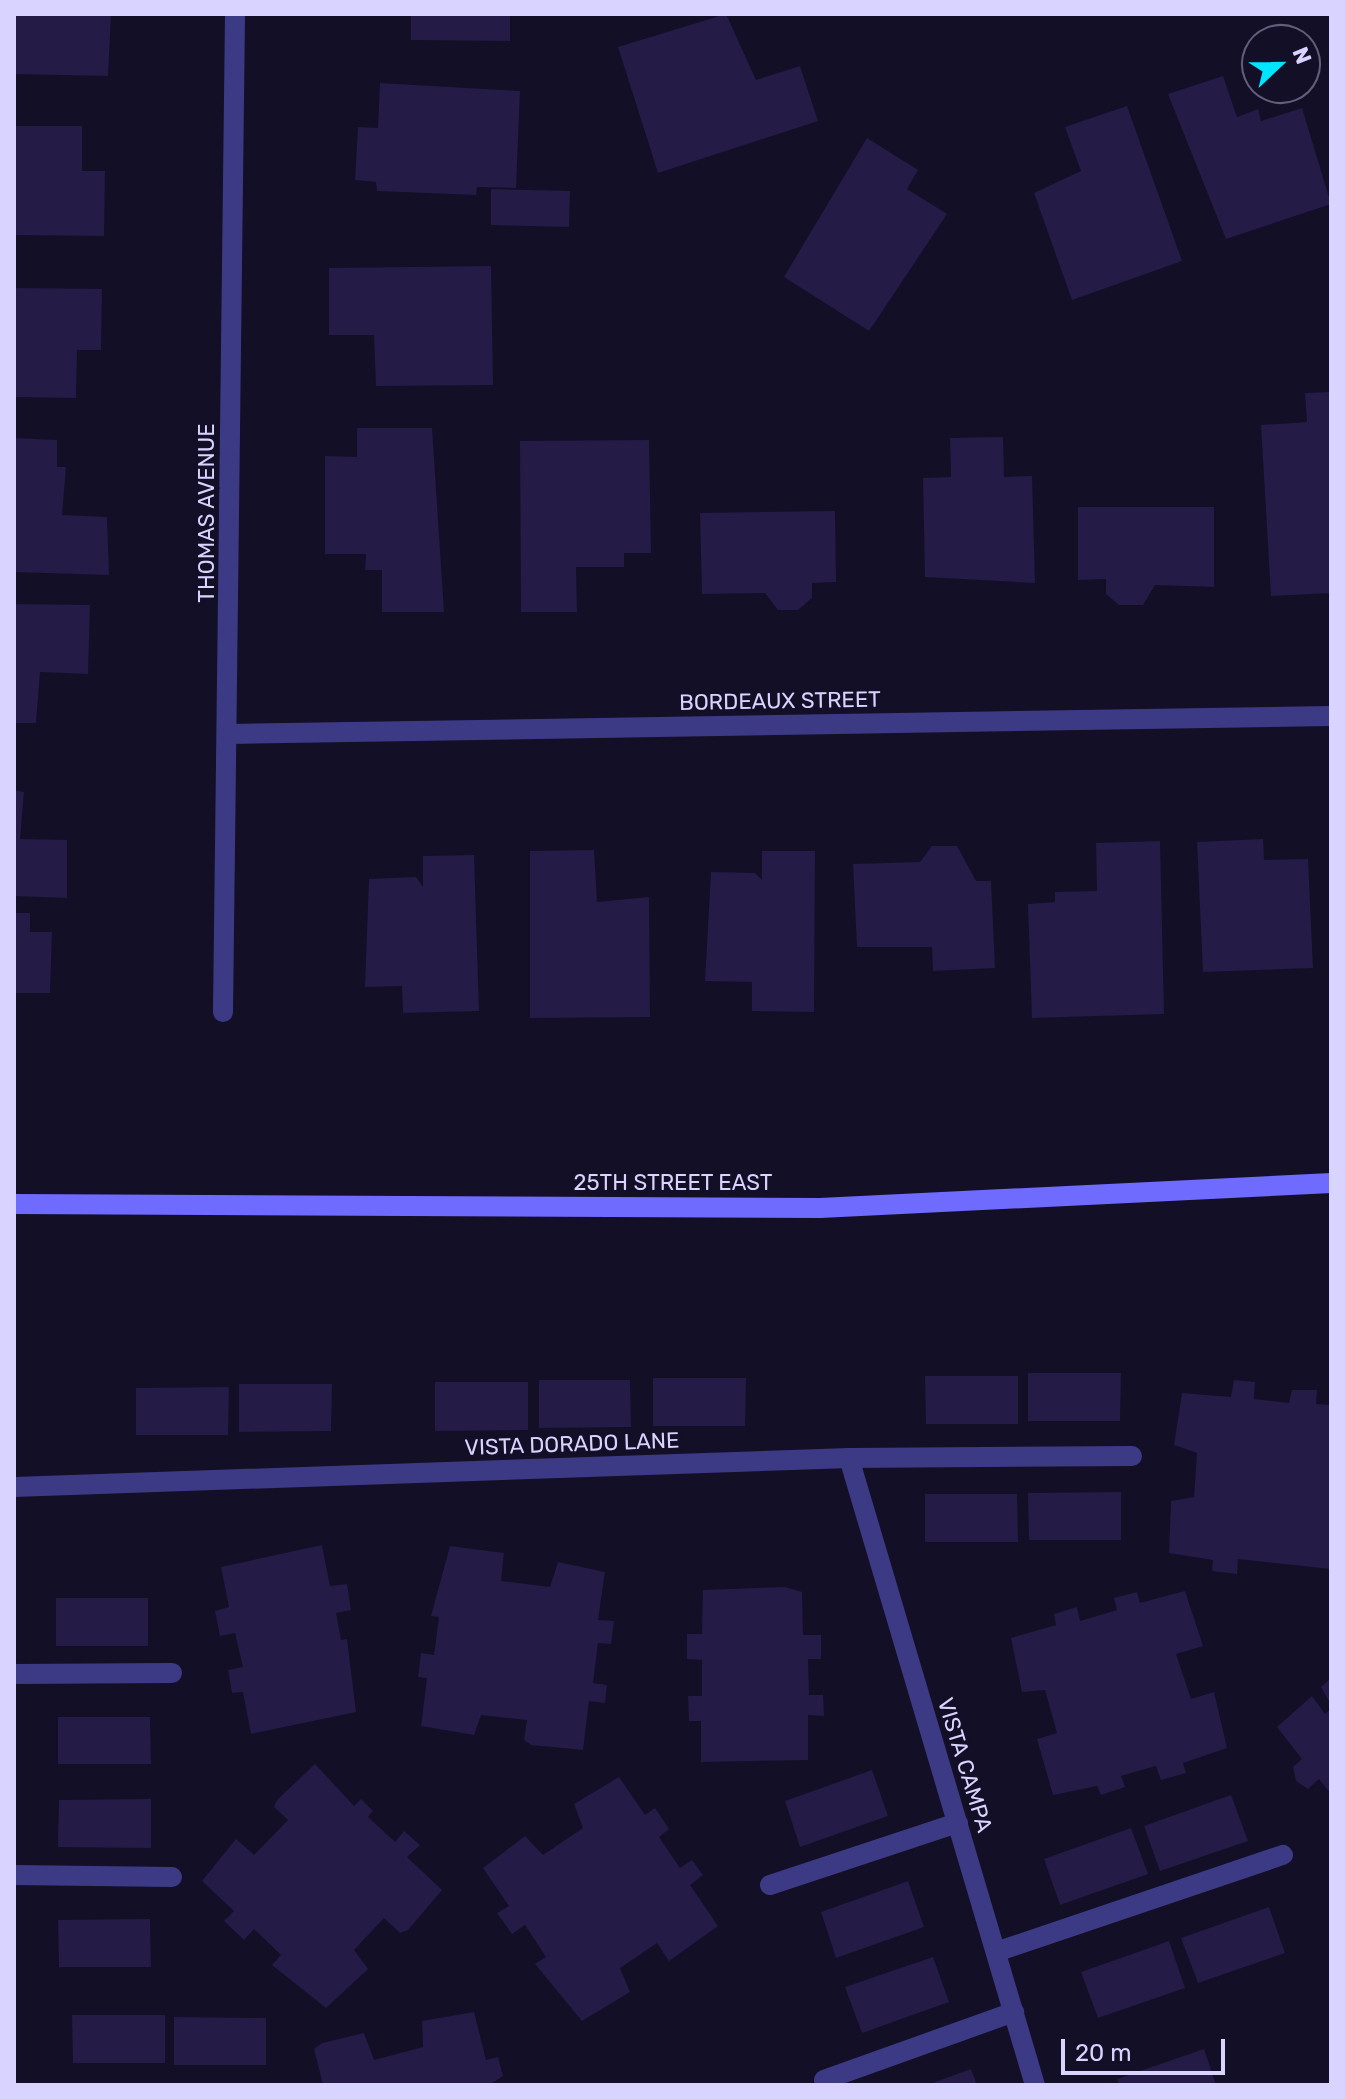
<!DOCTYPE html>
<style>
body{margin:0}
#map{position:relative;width:1345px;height:2099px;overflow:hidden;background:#130f26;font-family:Rubik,sans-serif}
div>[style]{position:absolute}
.building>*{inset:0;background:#241b47}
.lane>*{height:20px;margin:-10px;padding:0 10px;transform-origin:10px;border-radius:10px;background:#3d3a85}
.street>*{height:20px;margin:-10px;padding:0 10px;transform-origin:10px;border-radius:10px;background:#3d3a85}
.secondary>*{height:20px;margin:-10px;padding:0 10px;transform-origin:10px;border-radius:10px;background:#6f6bff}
span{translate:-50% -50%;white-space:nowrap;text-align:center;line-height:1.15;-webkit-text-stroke:6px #130f26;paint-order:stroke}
.street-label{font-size:22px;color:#d9d4ff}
.frame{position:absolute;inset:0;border:16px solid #d9d4ff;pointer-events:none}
.north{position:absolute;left:1241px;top:24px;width:80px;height:80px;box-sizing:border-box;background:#130f26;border:2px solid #625e7d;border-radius:50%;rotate:68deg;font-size:22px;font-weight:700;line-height:32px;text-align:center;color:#d9d4ff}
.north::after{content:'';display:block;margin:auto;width:28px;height:36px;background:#00e5ff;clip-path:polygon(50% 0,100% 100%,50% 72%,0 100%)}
.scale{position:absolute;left:1061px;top:2039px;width:164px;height:36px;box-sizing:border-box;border:4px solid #d9d4ff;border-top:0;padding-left:10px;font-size:24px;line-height:28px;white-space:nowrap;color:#d9d4ff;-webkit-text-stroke:6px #130f26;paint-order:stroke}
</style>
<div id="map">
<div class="building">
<div style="clip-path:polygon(14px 14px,111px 14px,108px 76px,14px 74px)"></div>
<div style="clip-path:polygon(411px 14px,510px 14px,510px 41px,411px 40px)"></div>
<div style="clip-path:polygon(726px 14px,756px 80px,800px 66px,818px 121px,658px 173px,618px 47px)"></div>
<div style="clip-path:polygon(1223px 76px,1237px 117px,1258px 109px,1261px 121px,1302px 108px,1331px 204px,1226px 239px,1168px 94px)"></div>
<div style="clip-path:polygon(380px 83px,520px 91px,516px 188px,477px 187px,476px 195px,377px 191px,376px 182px,355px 180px,358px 127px,378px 128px)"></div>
<div style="clip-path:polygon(1127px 106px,1182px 261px,1072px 300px,1034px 193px,1081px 171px,1065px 127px)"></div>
<div style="clip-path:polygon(14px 126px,82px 126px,82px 171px,105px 171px,104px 236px,14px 235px)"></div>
<div style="clip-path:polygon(867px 138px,918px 170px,907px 189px,947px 214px,869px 331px,784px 277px)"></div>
<div style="clip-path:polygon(491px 189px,570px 191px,569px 227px,491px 225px)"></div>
<div style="clip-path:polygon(491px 266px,493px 385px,376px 386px,374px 335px,329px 335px,329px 268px)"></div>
<div style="clip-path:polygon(14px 288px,102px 289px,101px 350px,77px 350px,76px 398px,14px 397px)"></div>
<div style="clip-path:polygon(1331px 392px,1331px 593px,1271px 596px,1261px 425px,1307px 422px,1305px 393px)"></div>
<div style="clip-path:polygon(357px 428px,432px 428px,444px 612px,382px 612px,382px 570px,365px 570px,366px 554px,325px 554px,325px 456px,357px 457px)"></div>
<div style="clip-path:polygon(1003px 437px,1004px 477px,1032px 476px,1035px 583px,925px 577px,923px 478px,951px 477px,950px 438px)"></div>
<div style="clip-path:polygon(14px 438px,57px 440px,57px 467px,66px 467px,62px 515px,107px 517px,109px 575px,14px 572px)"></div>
<div style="clip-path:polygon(649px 440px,651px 553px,624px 553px,624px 567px,576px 567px,577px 612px,521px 612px,520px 441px)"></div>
<div style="clip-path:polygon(1078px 507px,1214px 507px,1214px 587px,1155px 585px,1143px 605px,1119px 605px,1106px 594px,1106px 579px,1078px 580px)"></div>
<div style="clip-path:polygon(835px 511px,836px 582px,812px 583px,812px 598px,798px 610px,778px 610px,765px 593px,702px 594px,700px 513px)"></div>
<div style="clip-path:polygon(14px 604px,90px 605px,88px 674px,40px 672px,36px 723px,14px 723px)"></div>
<div style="clip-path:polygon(14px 790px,24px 792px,20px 839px,67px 840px,67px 898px,14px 896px)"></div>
<div style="clip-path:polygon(1263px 839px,1264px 860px,1308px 859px,1313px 968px,1203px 972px,1197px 842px)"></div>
<div style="clip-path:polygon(1160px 841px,1164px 1014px,1032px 1018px,1028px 904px,1055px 902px,1055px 892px,1097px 891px,1096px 843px)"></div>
<div style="clip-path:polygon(932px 846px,957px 846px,976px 881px,991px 881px,995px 968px,933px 971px,932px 947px,857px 947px,853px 864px,920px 862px)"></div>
<div style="clip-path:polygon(594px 850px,597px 902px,649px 897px,650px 1017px,530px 1018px,530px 851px)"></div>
<div style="clip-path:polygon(762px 851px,815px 851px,814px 1012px,752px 1011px,752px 982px,705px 981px,711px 872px,755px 873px,762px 880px)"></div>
<div style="clip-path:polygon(474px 855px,479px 1011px,403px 1013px,402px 986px,365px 987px,369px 879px,416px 877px,423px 887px,423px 856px)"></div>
<div style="clip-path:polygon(14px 913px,30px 913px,30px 932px,52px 932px,50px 993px,14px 993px)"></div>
<div style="clip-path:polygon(1028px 1373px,1121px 1373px,1120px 1421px,1028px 1421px)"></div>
<div style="clip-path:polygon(925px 1376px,1018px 1376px,1018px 1424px,926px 1424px)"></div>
<div style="clip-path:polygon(653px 1378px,746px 1378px,745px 1426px,653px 1426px)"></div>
<div style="clip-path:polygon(539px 1380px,630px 1380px,631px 1427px,539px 1428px)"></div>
<div style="clip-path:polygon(1234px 1380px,1255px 1382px,1254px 1399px,1289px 1403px,1292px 1390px,1317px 1390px,1316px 1404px,1331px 1405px,1331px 1569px,1238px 1559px,1237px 1574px,1212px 1571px,1213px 1560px,1169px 1553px,1171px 1501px,1194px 1497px,1197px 1453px,1174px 1445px,1182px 1393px,1231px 1397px)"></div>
<div style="clip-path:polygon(435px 1382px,528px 1382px,528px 1430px,435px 1431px)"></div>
<div style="clip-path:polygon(239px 1384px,332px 1384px,331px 1431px,239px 1432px)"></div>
<div style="clip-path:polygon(229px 1387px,228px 1435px,136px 1435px,136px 1388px)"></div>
<div style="clip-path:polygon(1121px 1492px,1121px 1540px,1029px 1540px,1028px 1493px)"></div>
<div style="clip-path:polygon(925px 1494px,1017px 1494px,1018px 1542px,925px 1542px)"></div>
<div style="clip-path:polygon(322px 1545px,330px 1586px,347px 1584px,351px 1610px,336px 1613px,341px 1640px,347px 1639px,356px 1712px,251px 1734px,243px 1692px,232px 1693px,228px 1670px,243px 1667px,235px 1633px,220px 1636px,215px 1611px,229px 1607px,221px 1567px)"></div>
<div style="clip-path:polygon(450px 1546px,504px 1553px,501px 1581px,550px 1587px,558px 1562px,605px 1572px,598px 1620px,614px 1621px,611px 1644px,598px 1643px,593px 1683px,607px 1685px,605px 1703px,589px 1701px,583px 1750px,531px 1745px,524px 1740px,527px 1720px,481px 1715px,474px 1735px,421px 1726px,427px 1678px,418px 1677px,421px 1653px,434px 1655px,439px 1617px,431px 1616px)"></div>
<div style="clip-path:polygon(785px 1587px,802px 1592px,803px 1635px,821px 1635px,821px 1659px,808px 1659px,809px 1695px,823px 1695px,824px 1716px,808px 1715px,808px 1760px,701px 1762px,701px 1721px,689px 1721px,688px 1696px,702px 1696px,702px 1660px,687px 1659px,687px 1634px,702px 1634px,703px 1590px)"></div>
<div style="clip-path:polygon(1185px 1591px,1203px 1646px,1176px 1654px,1191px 1699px,1214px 1692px,1227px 1748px,1183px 1763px,1186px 1773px,1161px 1780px,1156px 1766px,1121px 1776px,1125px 1787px,1101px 1795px,1097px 1786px,1053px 1795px,1037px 1739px,1057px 1733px,1045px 1690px,1022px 1692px,1011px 1638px,1056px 1625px,1054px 1614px,1077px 1607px,1080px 1621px,1117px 1610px,1114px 1598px,1137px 1592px,1140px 1603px)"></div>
<div style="clip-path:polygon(56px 1598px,148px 1598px,148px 1646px,56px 1646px)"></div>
<div style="clip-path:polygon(1331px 1678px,1331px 1705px,1321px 1687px)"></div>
<div style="clip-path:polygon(1312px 1696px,1325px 1714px,1331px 1709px,1331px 1794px,1319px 1779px,1308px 1789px,1296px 1781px,1293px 1767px,1302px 1759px,1277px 1727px)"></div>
<div style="clip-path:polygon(58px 1717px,150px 1717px,151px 1764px,58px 1764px)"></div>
<div style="clip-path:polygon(315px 1764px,354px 1806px,361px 1799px,373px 1811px,368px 1817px,395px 1842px,404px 1831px,420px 1845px,407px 1857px,442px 1890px,408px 1930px,400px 1933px,384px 1918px,354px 1950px,368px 1969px,326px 2008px,272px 1965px,281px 1955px,254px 1929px,244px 1940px,224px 1921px,234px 1911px,202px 1881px,236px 1839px,254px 1855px,288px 1820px,274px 1807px,277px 1800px)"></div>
<div style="clip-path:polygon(872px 1770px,888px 1816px,800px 1847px,785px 1801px)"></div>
<div style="clip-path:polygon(619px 1777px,645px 1815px,655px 1808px,669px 1829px,659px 1837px,680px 1868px,692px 1860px,703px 1875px,690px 1885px,718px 1926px,669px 1961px,657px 1943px,620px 1968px,630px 1992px,582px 2021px,535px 1964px,546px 1957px,525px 1925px,512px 1934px,497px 1913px,509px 1906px,483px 1868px,525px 1836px,543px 1855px,583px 1828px,574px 1804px)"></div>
<div style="clip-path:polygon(1231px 1795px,1248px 1841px,1160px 1871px,1144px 1826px)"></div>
<div style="clip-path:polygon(151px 1799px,151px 1848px,58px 1847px,59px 1800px)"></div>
<div style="clip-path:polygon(1131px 1828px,1148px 1874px,1060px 1905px,1044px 1859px)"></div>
<div style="clip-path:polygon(908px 1881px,924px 1927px,836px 1958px,821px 1912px)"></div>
<div style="clip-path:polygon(1269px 1907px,1285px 1953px,1198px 1983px,1181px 1938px)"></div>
<div style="clip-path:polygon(150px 1919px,151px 1967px,59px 1967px,58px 1920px)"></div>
<div style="clip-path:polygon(1169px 1941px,1185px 1988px,1098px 2018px,1081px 1972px)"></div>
<div style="clip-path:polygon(933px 1957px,949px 2002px,862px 2033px,845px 1987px)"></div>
<div style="clip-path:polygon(474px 2012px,486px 2060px,498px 2057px,503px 2076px,489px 2085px,323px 2085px,314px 2049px,322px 2043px,364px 2033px,374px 2060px,423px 2047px,422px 2021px)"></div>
<div style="clip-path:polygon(72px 2015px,165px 2015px,165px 2063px,73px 2063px)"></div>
<div style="clip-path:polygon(174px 2017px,266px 2018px,266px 2065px,174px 2065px)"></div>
<div style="clip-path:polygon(1204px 2049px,1216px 2085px,1119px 2085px,1117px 2079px)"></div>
<div style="clip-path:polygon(971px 2069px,977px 2085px,927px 2085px)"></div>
</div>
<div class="lane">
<div style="left:14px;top:1674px;width:158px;rotate:-0.4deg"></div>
<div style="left:14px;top:1875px;width:158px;rotate:0.7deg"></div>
<div style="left:770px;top:1885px;width:198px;rotate:-18.3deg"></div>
<div style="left:996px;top:1952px;width:303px;rotate:-18.7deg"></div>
<div style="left:824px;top:2080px;width:202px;rotate:-19.7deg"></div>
</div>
<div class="street">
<div style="left:230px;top:734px;width:1101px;rotate:-0.94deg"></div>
<div style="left:223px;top:1012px;width:998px;rotate:-89.31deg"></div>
<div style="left:849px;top:1458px;width:654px;rotate:73.48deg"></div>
<div style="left:14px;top:1487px;width:836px;rotate:-1.99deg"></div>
<div style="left:849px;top:1458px;width:283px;rotate:-0.4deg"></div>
</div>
<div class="secondary">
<div style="left:14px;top:1204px;width:806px;rotate:0.28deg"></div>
<div style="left:820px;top:1208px;width:512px;rotate:-2.8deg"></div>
</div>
<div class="street-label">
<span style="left:207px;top:513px;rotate:-90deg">THOMAS AVENUE</span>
<span style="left:780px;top:701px;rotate:-1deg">BORDEAUX STREET</span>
<span style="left:673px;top:1183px">25TH STREET EAST</span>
<span style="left:572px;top:1444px;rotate:-2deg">VISTA DORADO LANE</span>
<span style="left:965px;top:1765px;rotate:73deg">VISTA CAMPA</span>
</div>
<div class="frame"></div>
<div class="north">N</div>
<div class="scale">20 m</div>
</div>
